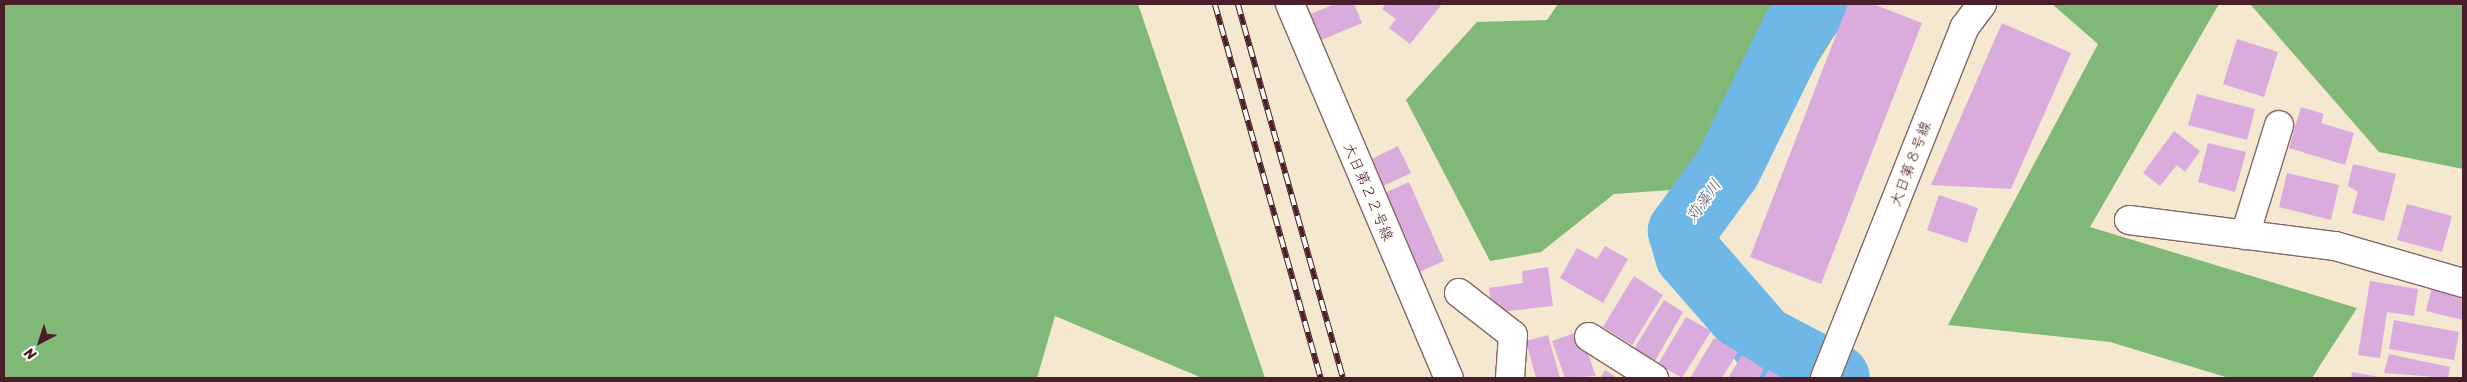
<!DOCTYPE html>
<meta charset="utf-8">
<style>
body{margin:0}
#map{position:relative;width:2467px;height:382px;overflow:hidden;background:#f4e8d0;font-family:Sriracha,"Klee One",sans-serif}
div>[style]{position:absolute}
.forest>*{inset:0;background:#80b977}
.river>*{height:68px;margin:-34px;padding:0 34px;transform-origin:34px;border-radius:34px;background:#6eb7e6}
.building>*{inset:0;background:#d9acdd}
.roads{filter:drop-shadow(1px 0 #866565) drop-shadow(-1px 0 #866565) drop-shadow(0 1px #866565) drop-shadow(0 -1px #866565)}
.street>*{height:28px;margin:-14px;padding:0 14px;transform-origin:14px;border-radius:14px;background:#fff}
.rail>*{height:5.5px;margin-top:-2.75px;transform-origin:0;background:repeating-linear-gradient(90deg,#fdfcf7 0 11px,#4a1f2b 0 22px);box-sizing:border-box;border-block:1px solid #4a1f2b}
span{translate:-50% -50%;white-space:nowrap;text-align:center;line-height:1.15;-webkit-text-stroke:4px #fdfcf7;paint-order:stroke}
.street-label{font-size:15px;color:#4a1f2b}
.water-label{font-size:16px;color:#57546c;font-style:italic}
.frame{position:absolute;inset:0;border:5px solid #4a1f2b;pointer-events:none}
.north{position:absolute;left:15px;top:317px;width:50px;height:50px;-webkit-text-stroke:4px #fdfcf7;paint-order:stroke;rotate:220deg;font-size:14px;font-weight:700;line-height:20px;text-align:center;color:#4a1f2b}
.north::after{content:'';display:block;margin:auto;width:18px;height:22px;background:#4a1f2b;clip-path:polygon(50% 0,100% 100%,50% 72%,0 100%)}
</style>
<div id="map">
<div class="forest">
<div style="clip-path:polygon(4px 4px,1138px 4px,1265px 378px,1202px 378px,1055px 316px,1037px 378px,4px 378px)"></div>
<div style="clip-path:polygon(1558px 4px,1854px 4px,1741px 185px,1614px 194px,1541px 252px,1490px 261px,1406px 100px,1477px 22px,1547px 20px)"></div>
<div style="clip-path:polygon(2052px 4px,2219px 4px,2090px 227px,2357px 308px,2312px 378px,2229px 378px,2110px 342px,1948px 325px,2098px 44px)"></div>
<div style="clip-path:polygon(2250px 4px,2463px 4px,2463px 169px,2379px 152px)"></div>
</div>
<div class="river">
<div style="left:1816px;top:4px;width:32px;rotate:129deg"></div>
<div style="left:1796px;top:29px;width:156px;rotate:116.2deg"></div>
<div style="left:1727px;top:169px;width:77px;rotate:126deg"></div>
<div style="left:1682px;top:231px;width:25px;rotate:74deg"></div>
<div style="left:1689px;top:255px;width:113px;rotate:49deg"></div>
<div style="left:1763px;top:340px;width:82px;rotate:27.5deg"></div>
</div>
<div class="building">
<div style="clip-path:polygon(1335px 4px,1354px 4px,1362px 23px,1319px 41px,1308px 15px)"></div>
<div style="clip-path:polygon(1386px 4px,1442px 4px,1410px 44px,1389px 28px,1396px 19px,1382px 9px)"></div>
<div style="clip-path:polygon(1848px 4px,1873px 4px,1922px 23px,1821px 284px,1750px 257px)"></div>
<div style="clip-path:polygon(2002px 23px,2071px 53px,2011px 189px,1931px 185px)"></div>
<div style="clip-path:polygon(2237px 39px,2278px 52px,2264px 97px,2223px 84px)"></div>
<div style="clip-path:polygon(2197px 94px,2255px 109px,2247px 140px,2188px 125px)"></div>
<div style="clip-path:polygon(2301px 107px,2324px 114px,2321px 123px,2354px 133px,2345px 165px,2289px 148px)"></div>
<div style="clip-path:polygon(2174px 131px,2200px 151px,2185px 172px,2177px 165px,2160px 186px,2143px 173px)"></div>
<div style="clip-path:polygon(2208px 143px,2246px 152px,2235px 192px,2198px 182px)"></div>
<div style="clip-path:polygon(1398px 146px,1411px 173px,1379px 188px,1366px 162px)"></div>
<div style="clip-path:polygon(2353px 164px,2396px 174px,2384px 221px,2352px 213px,2358px 192px,2348px 186px)"></div>
<div style="clip-path:polygon(2287px 173px,2339px 185px,2331px 220px,2279px 207px)"></div>
<div style="clip-path:polygon(1409px 182px,1444px 261px,1415px 274px,1380px 195px)"></div>
<div style="clip-path:polygon(1939px 195px,1978px 208px,1967px 243px,1927px 230px)"></div>
<div style="clip-path:polygon(2407px 204px,2452px 216px,2442px 252px,2397px 240px)"></div>
<div style="clip-path:polygon(1605px 246px,1628px 259px,1603px 303px,1560px 278px,1577px 248px,1597px 259px)"></div>
<div style="clip-path:polygon(1548px 267px,1553px 306px,1492px 313px,1489px 288px,1523px 283px,1522px 271px)"></div>
<div style="clip-path:polygon(1634px 276px,1663px 295px,1632px 345px,1603px 327px)"></div>
<div style="clip-path:polygon(2370px 281px,2418px 289px,2414px 316px,2387px 312px,2380px 358px,2358px 355px)"></div>
<div style="clip-path:polygon(2432px 286px,2463px 293px,2463px 320px,2426px 311px)"></div>
<div style="clip-path:polygon(1664px 300px,1683px 312px,1655px 361px,1634px 349px)"></div>
<div style="clip-path:polygon(1686px 317px,1711px 331px,1682px 378px,1658px 364px)"></div>
<div style="clip-path:polygon(2394px 320px,2459px 332px,2454px 360px,2389px 349px)"></div>
<div style="clip-path:polygon(1580px 331px,1596px 376px,1565px 378px,1552px 341px)"></div>
<div style="clip-path:polygon(1548px 335px,1560px 378px,1536px 378px,1526px 341px)"></div>
<div style="clip-path:polygon(1714px 338px,1738px 352px,1722px 378px,1690px 378px)"></div>
<div style="clip-path:polygon(2389px 354px,2450px 367px,2448px 378px,2384px 373px)"></div>
<div style="clip-path:polygon(1742px 355px,1764px 369px,1759px 378px,1728px 378px)"></div>
<div style="clip-path:polygon(1605px 370px,1617px 378px,1600px 378px)"></div>
<div style="clip-path:polygon(1769px 370px,1782px 378px,1764px 378px)"></div>
<div style="clip-path:polygon(2352px 372px,2379px 377px,2379px 378px,2351px 378px)"></div>
</div>
<div class="roads">
<div class="street">
<div style="left:1290px;top:4px;width:406px;rotate:67deg"></div>
<div style="left:2129px;top:220px;width:208px;rotate:7.2deg"></div>
<div style="left:2335px;top:246px;width:133px;rotate:16.1deg"></div>
<div style="left:2245px;top:235px;width:115px;rotate:-72.8deg"></div>
<div style="left:1459px;top:293px;width:68px;rotate:37.9deg"></div>
<div style="left:1513px;top:335px;width:43px;rotate:94deg"></div>
<div style="left:1589px;top:337px;width:77px;rotate:32.2deg"></div>
<div style="left:1825px;top:378px;width:377px;rotate:-68.3deg"></div>
<div style="left:1964px;top:28px;width:30px;rotate:-53deg"></div>
</div>
</div>
<div class="rail">
<div style="left:1215px;top:4px;width:389px;rotate:74.2deg"></div>
<div style="left:1238px;top:4px;width:388px;rotate:74.3deg"></div>
</div>
<div class="street-label">
<span style="left:1911px;top:164px;rotate:-69deg">大日第８号線</span>
<span style="left:1368px;top:192px;rotate:67deg">大日第２２号線</span>
</div>
<div class="water-label">
<span style="left:1704px;top:201px;rotate:-54deg">苅藻川</span>
</div>
<div class="frame"></div>
<div class="north">N</div>
</div>
